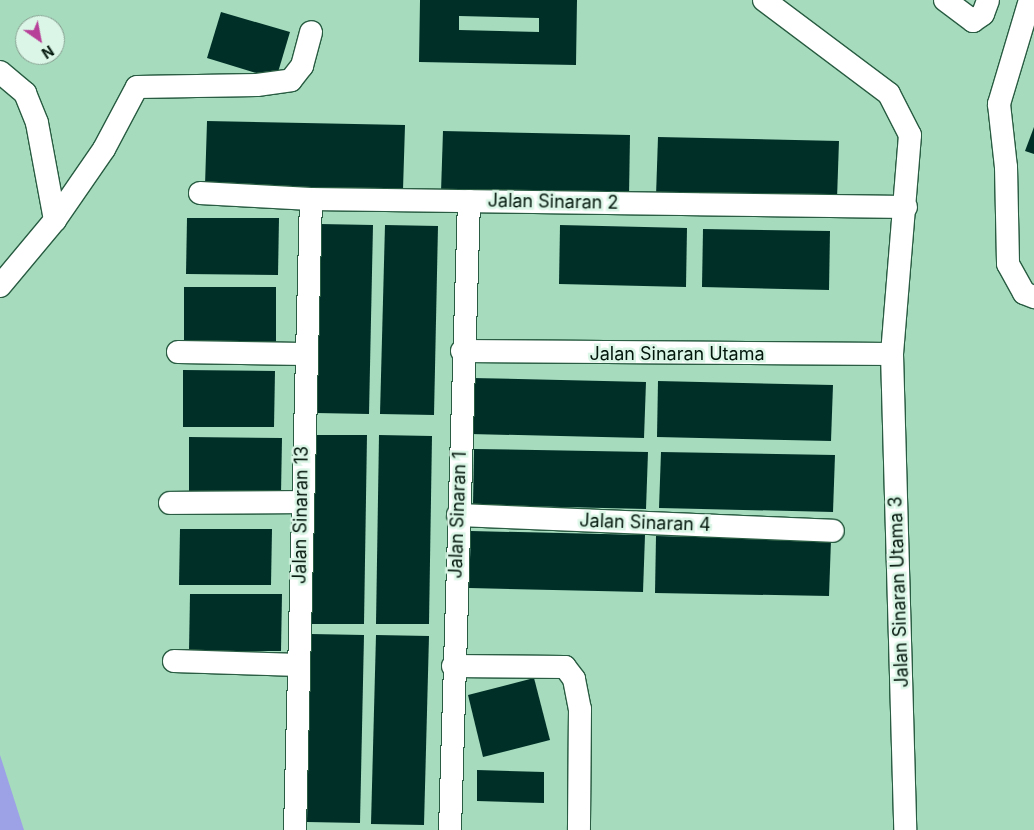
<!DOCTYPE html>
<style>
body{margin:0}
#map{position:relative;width:1034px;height:830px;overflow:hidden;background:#a6dcbd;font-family:Inter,sans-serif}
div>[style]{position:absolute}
.green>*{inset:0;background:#9ca2e5}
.building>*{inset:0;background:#002f28}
.roads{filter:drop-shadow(1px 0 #295c42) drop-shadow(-1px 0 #295c42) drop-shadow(0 1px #295c42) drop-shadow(0 -1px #295c42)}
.minor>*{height:22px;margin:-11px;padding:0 11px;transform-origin:11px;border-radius:11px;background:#fff}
span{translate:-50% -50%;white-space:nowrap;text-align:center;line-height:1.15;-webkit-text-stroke:5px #dbf6e6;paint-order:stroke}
.street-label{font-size:18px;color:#03160c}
.north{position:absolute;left:15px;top:15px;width:50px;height:50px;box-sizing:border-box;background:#dbf6e6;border:1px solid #859c8f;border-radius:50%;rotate:147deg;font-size:14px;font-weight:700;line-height:20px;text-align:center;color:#03160c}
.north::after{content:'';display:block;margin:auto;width:18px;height:22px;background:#b74199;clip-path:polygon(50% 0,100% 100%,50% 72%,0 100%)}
</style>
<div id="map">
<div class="green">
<div style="clip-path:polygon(0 755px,24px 830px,0 830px)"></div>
</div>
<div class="building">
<div style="clip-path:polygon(evenodd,420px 0,577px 0,576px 65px,419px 62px,420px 0,459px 16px,539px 18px,539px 32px,459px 30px,459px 16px)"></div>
<div style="clip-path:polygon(221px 12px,290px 32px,276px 79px,207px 58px)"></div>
<div style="clip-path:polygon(207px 121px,405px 125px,403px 190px,205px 185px)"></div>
<div style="clip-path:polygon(1034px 127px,1034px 154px,1025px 151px)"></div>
<div style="clip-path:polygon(443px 131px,630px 135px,629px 196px,441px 192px)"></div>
<div style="clip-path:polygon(658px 137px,839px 141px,837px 199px,656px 196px)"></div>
<div style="clip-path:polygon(187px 218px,279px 218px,278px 275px,186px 274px)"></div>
<div style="clip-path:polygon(320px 224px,373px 225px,369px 414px,316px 413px)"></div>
<div style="clip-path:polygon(385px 225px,438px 226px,434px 415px,380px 414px)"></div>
<div style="clip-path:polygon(560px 225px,687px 228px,686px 287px,559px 284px)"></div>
<div style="clip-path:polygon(703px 229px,830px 231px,829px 290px,702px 287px)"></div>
<div style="clip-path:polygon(184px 287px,276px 287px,276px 344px,184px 343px)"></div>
<div style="clip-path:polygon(183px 370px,275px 371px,274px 427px,183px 427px)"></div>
<div style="clip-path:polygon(472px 378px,646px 382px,644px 438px,470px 434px)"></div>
<div style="clip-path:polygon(658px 381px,833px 385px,831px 441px,657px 437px)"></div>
<div style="clip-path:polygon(314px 435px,367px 435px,364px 624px,311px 624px)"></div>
<div style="clip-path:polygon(379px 435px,432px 436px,429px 624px,376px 624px)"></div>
<div style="clip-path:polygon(189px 437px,282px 438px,281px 494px,189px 494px)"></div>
<div style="clip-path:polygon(474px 449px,648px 452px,646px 509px,473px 505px)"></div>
<div style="clip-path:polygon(661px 452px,835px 455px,833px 512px,659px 508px)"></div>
<div style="clip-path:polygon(180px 529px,272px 529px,271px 585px,179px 585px)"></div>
<div style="clip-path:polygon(471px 531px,645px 535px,643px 592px,469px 588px)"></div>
<div style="clip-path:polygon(656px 536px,831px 540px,829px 596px,655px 593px)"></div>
<div style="clip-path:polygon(190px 594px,282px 594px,281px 651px,189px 651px)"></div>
<div style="clip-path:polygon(311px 634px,364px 635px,360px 823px,307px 822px)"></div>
<div style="clip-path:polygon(376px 635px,429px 636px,424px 825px,371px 824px)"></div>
<div style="clip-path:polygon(534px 678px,550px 740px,483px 757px,468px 695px)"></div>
<div style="clip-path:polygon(477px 770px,544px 772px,544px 803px,477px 801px)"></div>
</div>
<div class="roads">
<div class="minor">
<div style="left:764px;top:0;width:156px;rotate:36.9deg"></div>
<div style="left:889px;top:94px;width:46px;rotate:62.9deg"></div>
<div style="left:910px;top:135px;width:220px;rotate:94.7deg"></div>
<div style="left:892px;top:354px;width:476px;rotate:88.4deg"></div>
<div style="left:945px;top:0;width:35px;rotate:37deg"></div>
<div style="left:973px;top:21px;width:12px;rotate:-35deg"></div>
<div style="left:983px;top:14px;width:15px;rotate:-70deg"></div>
<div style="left:1030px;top:0;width:109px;rotate:106.6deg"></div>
<div style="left:999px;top:104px;width:63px;rotate:83.7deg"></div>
<div style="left:1006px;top:167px;width:97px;rotate:88.8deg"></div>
<div style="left:1008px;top:264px;width:33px;rotate:61deg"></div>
<div style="left:1024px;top:293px;width:11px;rotate:22deg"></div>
<div style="left:0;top:72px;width:33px;rotate:40deg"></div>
<div style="left:25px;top:93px;width:32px;rotate:68deg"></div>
<div style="left:37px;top:123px;width:99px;rotate:79.5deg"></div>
<div style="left:200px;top:193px;width:111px;rotate:3.1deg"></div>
<div style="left:311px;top:199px;width:595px;rotate:0.77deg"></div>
<div style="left:0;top:286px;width:86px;rotate:-50.2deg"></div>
<div style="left:55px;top:220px;width:86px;rotate:-55.4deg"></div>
<div style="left:104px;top:149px;width:70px;rotate:-62deg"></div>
<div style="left:137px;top:87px;width:120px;rotate:-1deg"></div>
<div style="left:257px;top:85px;width:34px;rotate:-8deg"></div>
<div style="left:291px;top:80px;width:18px;rotate:-52deg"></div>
<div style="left:302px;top:66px;width:35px;rotate:-75deg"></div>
<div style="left:462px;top:351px;width:430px;rotate:0.4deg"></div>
<div style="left:178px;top:352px;width:126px;rotate:0.9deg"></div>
<div style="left:170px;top:503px;width:131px;rotate:-0.4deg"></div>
<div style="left:458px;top:515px;width:375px;rotate:2.4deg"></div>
<div style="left:174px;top:661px;width:125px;rotate:1.8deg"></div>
<div style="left:453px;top:666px;width:112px;rotate:0.5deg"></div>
<div style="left:565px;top:667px;width:15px;rotate:53deg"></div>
<div style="left:574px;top:679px;width:31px;rotate:79deg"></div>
<div style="left:580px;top:709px;width:121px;rotate:90.5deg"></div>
<div style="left:295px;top:830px;width:631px;rotate:-88.55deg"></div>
<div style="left:450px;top:830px;width:629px;rotate:-88.27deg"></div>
</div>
</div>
<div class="street-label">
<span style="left:553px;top:202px;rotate:1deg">Jalan Sinaran 2</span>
<span style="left:677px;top:354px">Jalan Sinaran Utama</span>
<span style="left:301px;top:515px;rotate:-89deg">Jalan Sinaran 13</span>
<span style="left:458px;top:515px;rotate:-88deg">Jalan Sinaran 1</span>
<span style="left:645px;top:523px;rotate:2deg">Jalan Sinaran 4</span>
<span style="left:899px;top:592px;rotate:-92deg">Jalan Sinaran Utama 3</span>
</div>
<div class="north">N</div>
</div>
